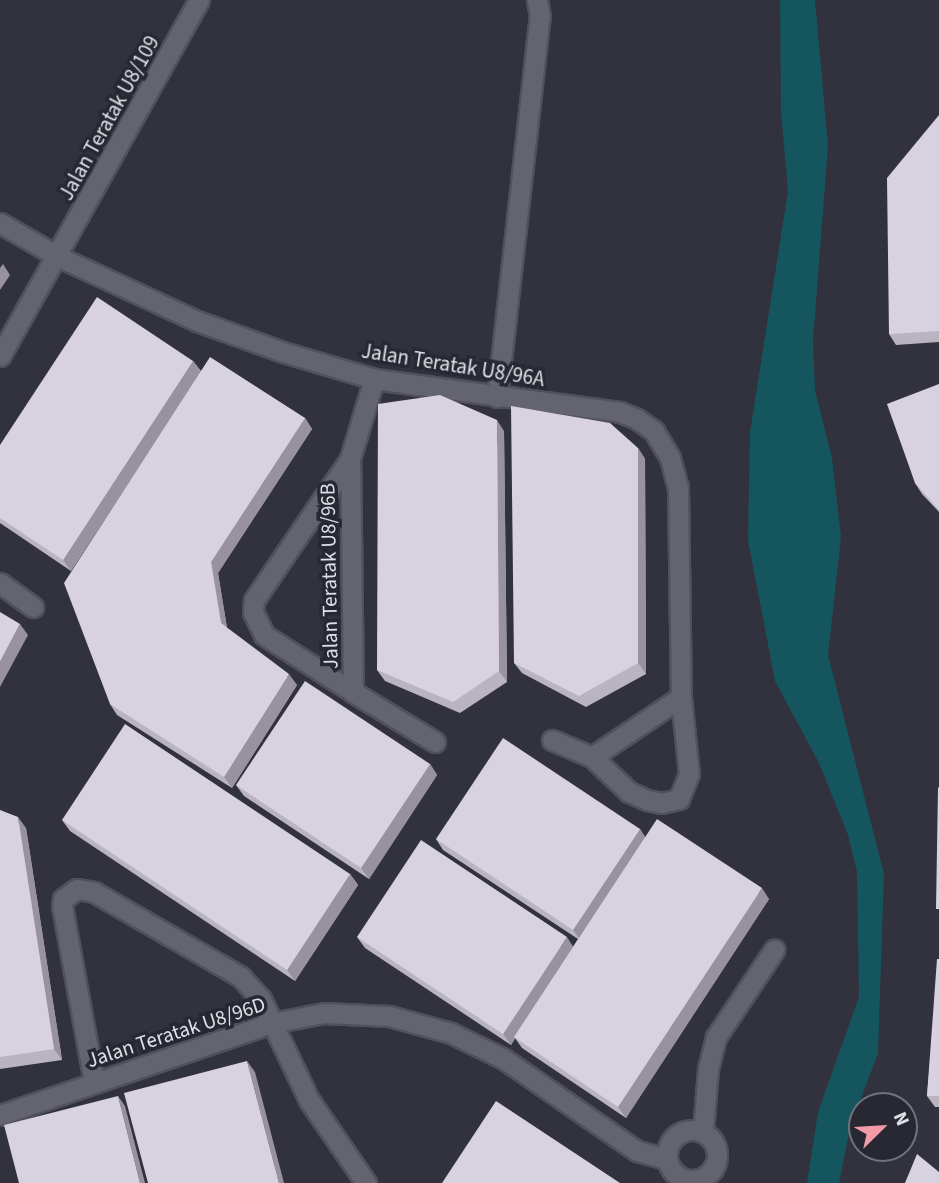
<!DOCTYPE html>
<style>
body{margin:0}
#map{position:relative;width:939px;height:1183px;overflow:hidden;background:#32323e;font-family:"Source Sans 3",sans-serif}
div>[style]{position:absolute}
.water>*{inset:0;background:#15555e}
.roads{filter:drop-shadow(2px 0 #51515c) drop-shadow(-2px 0 #51515c) drop-shadow(0 2px #51515c) drop-shadow(0 -2px #51515c)}
.minor>*{height:19px;margin:-9.5px;padding:0 9.5px;transform-origin:9.5px;border-radius:9.5px;background:#646471}
.minor>.ring{margin:-9.5px;padding:0;box-sizing:content-box;background:none;border:19px solid #646471;border-radius:50%}
.wall>*{inset:0;background:#bab4c1}
.shaded-wall>*{inset:0;background:#97929d}
.building>*{inset:0;background:#d8d1e0}
span{translate:-50% -50%;white-space:nowrap;text-align:center;line-height:1.15;-webkit-text-stroke:7px #282833;paint-order:stroke}
.street-label{font-size:21px;color:#e0e0e8}
.north{position:absolute;left:848px;top:1092px;width:70px;height:70px;box-sizing:border-box;background:#282833;border:2px solid #72727b;border-radius:50%;rotate:66deg;font-size:19px;font-weight:700;line-height:28px;text-align:center;color:#e0e0e8}
.north::after{content:'';display:block;margin:auto;width:24px;height:32px;background:#f39aa8;clip-path:polygon(50% 0,100% 100%,50% 72%,0 100%)}
</style>
<div id="map">
<div class="water">
<div style="clip-path:polygon(780px 0,815px 0,828px 146px,813px 341px,815px 391px,832px 458px,841px 537px,828px 655px,884px 874px,878px 1053px,850px 1128px,839px 1183px,807px 1183px,818px 1112px,859px 997px,857px 872px,848px 835px,819px 763px,775px 681px,748px 540px,750px 432px,788px 191px,781px 112px)"></div>
</div>
<div class="roads">
<div class="minor">
<div style="left:0;top:223px;width:68px;rotate:30deg"></div>
<div style="left:59px;top:257px;width:152px;rotate:24.9deg"></div>
<div style="left:197px;top:321px;width:91px;rotate:19.8deg"></div>
<div style="left:283px;top:352px;width:95px;rotate:16.5deg"></div>
<div style="left:374px;top:379px;width:248px;rotate:7.6deg"></div>
<div style="left:620px;top:412px;width:18px;rotate:22deg"></div>
<div style="left:637px;top:419px;width:21px;rotate:35deg"></div>
<div style="left:654px;top:431px;width:31px;rotate:59deg"></div>
<div style="left:670px;top:458px;width:30px;rotate:75deg"></div>
<div style="left:678px;top:487px;width:210px;rotate:89.2deg"></div>
<div style="left:681px;top:697px;width:77px;rotate:84.1deg"></div>
<div style="left:689px;top:774px;width:27px;rotate:112deg"></div>
<div style="left:679px;top:799px;width:18px;rotate:167deg"></div>
<div style="left:661px;top:803px;width:14px;rotate:-168deg"></div>
<div style="left:647px;top:800px;width:20px;rotate:-156deg"></div>
<div style="left:629px;top:792px;width:51px;rotate:-136.6deg"></div>
<div style="left:592px;top:757px;width:107px;rotate:-34deg"></div>
<div style="left:0;top:356px;width:408px;rotate:-60.8deg"></div>
<div style="left:497px;top:397px;width:383px;rotate:-83.6deg"></div>
<div style="left:540px;top:16px;width:16px;rotate:-101deg"></div>
<div style="left:350px;top:459px;width:171px;rotate:124.2deg"></div>
<div style="left:254px;top:600px;width:12px;rotate:95deg"></div>
<div style="left:253px;top:612px;width:25px;rotate:64deg"></div>
<div style="left:264px;top:635px;width:106px;rotate:32.6deg"></div>
<div style="left:353px;top:692px;width:233px;rotate:-90.7deg"></div>
<div style="left:350px;top:459px;width:84px;rotate:-73.3deg"></div>
<div style="left:0;top:583px;width:41px;rotate:36deg"></div>
<div style="left:353px;top:692px;width:96px;rotate:31.4deg"></div>
<div style="left:552px;top:740px;width:43px;rotate:23deg"></div>
<div style="left:94px;top:1082px;width:179px;rotate:-100.3deg"></div>
<div style="left:62px;top:906px;width:7px;rotate:-82deg"></div>
<div style="left:63px;top:899px;width:17px;rotate:-36deg"></div>
<div style="left:77px;top:889px;width:17px;rotate:10deg"></div>
<div style="left:94px;top:892px;width:170px;rotate:30deg"></div>
<div style="left:241px;top:977px;width:30px;rotate:48deg"></div>
<div style="left:261px;top:999px;width:112px;rotate:64.6deg"></div>
<div style="left:309px;top:1100px;width:101px;rotate:55.5deg"></div>
<div style="left:0;top:1115px;width:287px;rotate:-18.7deg"></div>
<div style="left:272px;top:1023px;width:53px;rotate:-10.9deg"></div>
<div style="left:324px;top:1013px;width:65px;rotate:2.6deg"></div>
<div style="left:389px;top:1016px;width:64px;rotate:15.3deg"></div>
<div style="left:451px;top:1033px;width:59px;rotate:26.1deg"></div>
<div style="left:504px;top:1059px;width:162px;rotate:34.7deg"></div>
<div style="left:637px;top:1151px;width:31px;rotate:15deg"></div>
<div class="ring" style="left:667px;top:1130px;width:31px;height:31px"></div>
<div style="left:703px;top:1132px;width:63px;rotate:-85.5deg"></div>
<div style="left:708px;top:1069px;width:33px;rotate:-76deg"></div>
<div style="left:716px;top:1037px;width:105px;rotate:-56.3deg"></div>
</div>
</div>
<div class="wall">
<div style="clip-path:polygon(939px 115px,939px 342px,896px 345px,889px 334px)"></div>
<div style="clip-path:polygon(193px 361px,201px 371px,305px 418px,312px 429px,218px 573px,227px 628px,297px 685px,232px 788px,117px 715px,110px 704px,169px 421px,71px 571px,0 523px,0 445px)"></div>
<div style="clip-path:polygon(939px 384px,939px 512px,922px 494px,915px 483px)"></div>
<div style="clip-path:polygon(504px 431px,507px 682px,460px 713px,385px 681px,377px 670px)"></div>
<div style="clip-path:polygon(638px 448px,645px 459px,646px 674px,586px 707px,522px 673px,514px 663px)"></div>
<div style="clip-path:polygon(430px 764px,437px 775px,369px 879px,244px 796px,236px 785px)"></div>
<div style="clip-path:polygon(0 810px,26px 828px,62px 1060px,0 1069px)"></div>
<div style="clip-path:polygon(62px 820px,350px 874px,358px 885px,295px 981px,70px 831px)"></div>
<div style="clip-path:polygon(640px 829px,645px 837px,769px 899px,626px 1118px,522px 1048px,515px 1038px,511px 1045px,365px 948px,357px 937px,573px 947px,578px 939px,443px 850px,436px 839px)"></div>
<div style="clip-path:polygon(939px 959px,939px 1107px,935px 1107px,927px 1096px)"></div>
</div>
<div class="shaded-wall">
<div style="clip-path:polygon(3px 264px,10px 275px,0 290px,0 268px)"></div>
<div style="clip-path:polygon(193px 361px,201px 372px,71px 571px,63px 560px)"></div>
<div style="clip-path:polygon(305px 418px,312px 429px,218px 573px,228px 634px,221px 623px,211px 562px)"></div>
<div style="clip-path:polygon(497px 420px,504px 431px,507px 682px,499px 671px)"></div>
<div style="clip-path:polygon(638px 448px,645px 459px,646px 674px,638px 663px)"></div>
<div style="clip-path:polygon(20px 624px,28px 635px,0 687px,0 662px)"></div>
<div style="clip-path:polygon(289px 674px,297px 685px,232px 788px,224px 777px)"></div>
<div style="clip-path:polygon(430px 764px,437px 775px,369px 879px,361px 868px)"></div>
<div style="clip-path:polygon(18px 817px,26px 828px,62px 1060px,54px 1049px)"></div>
<div style="clip-path:polygon(640px 829px,647px 840px,581px 941px,573px 930px)"></div>
<div style="clip-path:polygon(350px 874px,358px 885px,295px 981px,287px 970px)"></div>
<div style="clip-path:polygon(762px 888px,769px 899px,626px 1118px,618px 1107px)"></div>
<div style="clip-path:polygon(567px 937px,574px 948px,511px 1045px,503px 1034px)"></div>
<div style="clip-path:polygon(247px 1061px,255px 1072px,284px 1183px,279px 1183px)"></div>
<div style="clip-path:polygon(118px 1096px,125px 1106px,145px 1183px,140px 1183px)"></div>
</div>
<div class="building">
<div style="clip-path:polygon(939px 115px,939px 331px,889px 334px,887px 178px)"></div>
<div style="clip-path:polygon(97px 297px,193px 361px,63px 560px,0 518px,0 445px)"></div>
<div style="clip-path:polygon(210px 357px,305px 418px,211px 562px,221px 623px,289px 674px,224px 777px,110px 704px,64px 583px)"></div>
<div style="clip-path:polygon(939px 384px,939px 510px,915px 483px,887px 404px)"></div>
<div style="clip-path:polygon(440px 395px,497px 420px,499px 671px,453px 702px,377px 670px,378px 404px)"></div>
<div style="clip-path:polygon(511px 406px,610px 423px,638px 448px,638px 663px,579px 696px,514px 663px)"></div>
<div style="clip-path:polygon(0 612px,20px 624px,0 662px)"></div>
<div style="clip-path:polygon(305px 681px,430px 764px,361px 868px,236px 785px)"></div>
<div style="clip-path:polygon(125px 724px,350px 874px,287px 970px,62px 820px)"></div>
<div style="clip-path:polygon(503px 738px,640px 829px,573px 930px,436px 839px)"></div>
<div style="clip-path:polygon(939px 787px,939px 909px,936px 909px,938px 788px)"></div>
<div style="clip-path:polygon(0 810px,18px 817px,54px 1049px,0 1057px)"></div>
<div style="clip-path:polygon(657px 819px,762px 888px,618px 1107px,514px 1037px)"></div>
<div style="clip-path:polygon(421px 840px,567px 937px,503px 1034px,357px 937px)"></div>
<div style="clip-path:polygon(937px 959px,939px 959px,939px 1096px,927px 1096px)"></div>
<div style="clip-path:polygon(247px 1061px,279px 1183px,148px 1183px,124px 1093px)"></div>
<div style="clip-path:polygon(118px 1096px,140px 1183px,19px 1183px,4px 1125px)"></div>
<div style="clip-path:polygon(496px 1101px,620px 1183px,442px 1183px)"></div>
<div style="clip-path:polygon(917px 1154px,939px 1172px,939px 1183px,905px 1183px)"></div>
</div>
<div class="street-label">
<span style="left:109px;top:118px;rotate:-61deg">Jalan Teratak U8/109</span>
<span style="left:453px;top:365px;rotate:9deg">Jalan Teratak U8/96A</span>
<span style="left:329px;top:576px;rotate:-91deg">Jalan Teratak U8/96B</span>
<span style="left:176px;top:1032px;rotate:-18deg">Jalan Teratak U8/96D</span>
</div>
<div class="north">N</div>
</div>
